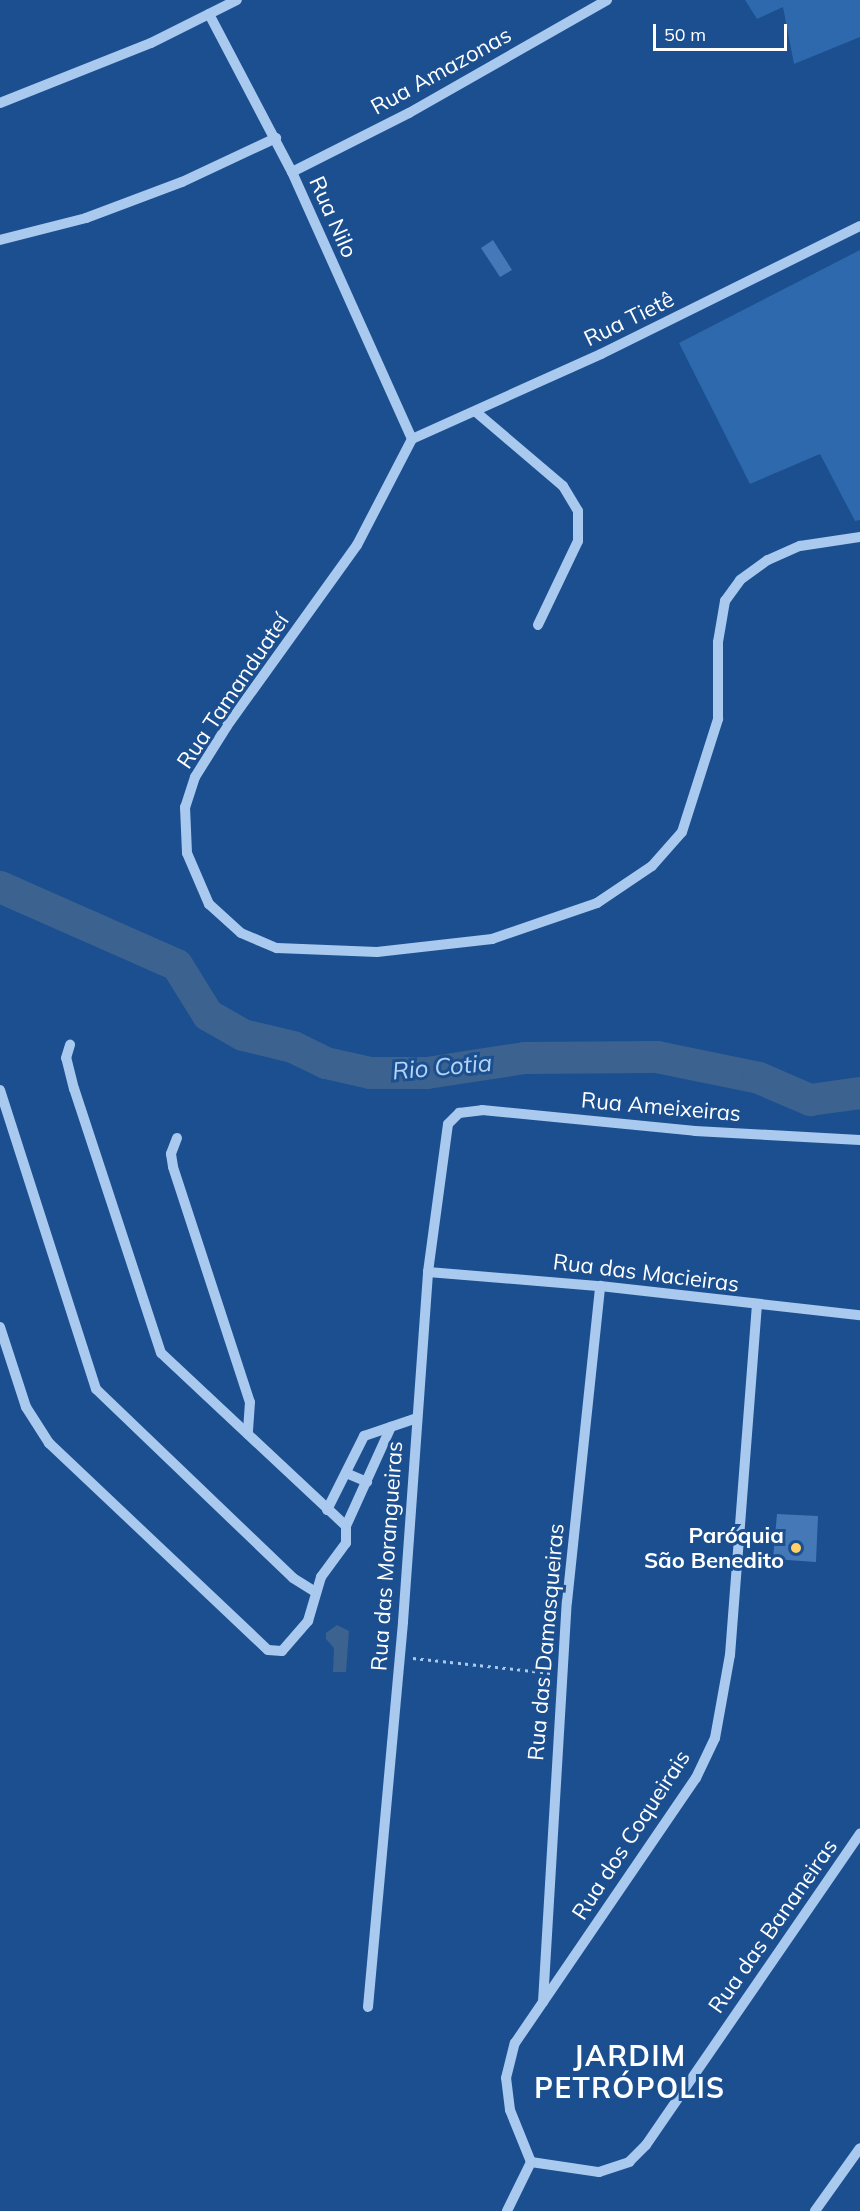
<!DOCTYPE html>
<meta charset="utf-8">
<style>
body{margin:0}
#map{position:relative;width:860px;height:2211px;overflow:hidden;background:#1b4f8f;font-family:Mulish,sans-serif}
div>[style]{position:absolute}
.green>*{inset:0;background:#2e69ad}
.water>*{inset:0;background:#3c6290}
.river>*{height:32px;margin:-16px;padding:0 16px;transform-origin:16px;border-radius:16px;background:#3c6290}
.building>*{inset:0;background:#4478b7}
.path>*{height:3px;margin-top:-1.5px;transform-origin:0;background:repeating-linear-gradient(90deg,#a9c9ee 0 3px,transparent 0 7.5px)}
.minor>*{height:10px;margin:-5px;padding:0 5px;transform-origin:5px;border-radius:5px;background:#a9c9ee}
.dots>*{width:16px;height:16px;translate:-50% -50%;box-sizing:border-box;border:3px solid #1b4f8f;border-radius:50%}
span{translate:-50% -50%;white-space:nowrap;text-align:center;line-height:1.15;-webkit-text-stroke:6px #1b4f8f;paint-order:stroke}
.street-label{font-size:22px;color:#fff}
.poi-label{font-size:22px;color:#fff;font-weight:700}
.right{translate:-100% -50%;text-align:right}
.water-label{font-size:24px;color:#b5d3f5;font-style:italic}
.district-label{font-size:28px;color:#fff;font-weight:700;letter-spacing:1.5px}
.scale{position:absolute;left:653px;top:24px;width:134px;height:27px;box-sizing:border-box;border:3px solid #fff;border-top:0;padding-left:8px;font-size:18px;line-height:21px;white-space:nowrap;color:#fff;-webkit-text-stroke:4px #1b4f8f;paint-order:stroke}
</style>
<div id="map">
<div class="green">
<div style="clip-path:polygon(745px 0,860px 0,860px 37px,794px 64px,783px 7px,757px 19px)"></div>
<div style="clip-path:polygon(860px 250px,860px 520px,855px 521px,820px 454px,750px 484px,679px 343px)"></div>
</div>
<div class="water">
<div style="clip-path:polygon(337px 1625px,349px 1631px,346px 1672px,333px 1672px,334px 1648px,326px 1639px,326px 1633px)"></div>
</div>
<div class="river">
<div style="left:0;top:887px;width:193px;rotate:23.8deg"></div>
<div style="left:177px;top:965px;width:59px;rotate:58.2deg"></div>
<div style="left:208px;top:1015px;width:40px;rotate:29.7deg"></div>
<div style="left:243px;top:1035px;width:51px;rotate:13.5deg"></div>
<div style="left:293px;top:1047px;width:37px;rotate:26deg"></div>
<div style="left:326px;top:1063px;width:45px;rotate:12.8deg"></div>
<div style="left:370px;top:1073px;width:57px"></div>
<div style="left:427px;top:1073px;width:99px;rotate:-8.7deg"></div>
<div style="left:525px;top:1058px;width:132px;rotate:-0.4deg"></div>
<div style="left:657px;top:1057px;width:104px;rotate:11.6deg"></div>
<div style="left:759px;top:1078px;width:56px;rotate:23.3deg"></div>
<div style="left:810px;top:1100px;width:50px;rotate:-8deg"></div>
</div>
<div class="building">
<div style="clip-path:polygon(493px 240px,512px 270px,500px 277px,481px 248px)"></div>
<div style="clip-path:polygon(777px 1514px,818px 1516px,816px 1562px,773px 1559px)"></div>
</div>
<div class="path">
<div style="left:413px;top:1658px;width:138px;rotate:6.2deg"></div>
</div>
<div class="minor">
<div style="left:209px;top:14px;width:178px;rotate:62.3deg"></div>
<div style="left:292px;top:172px;width:293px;rotate:65.8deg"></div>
<div style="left:0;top:103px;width:162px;rotate:-21.7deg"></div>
<div style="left:151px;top:43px;width:96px;rotate:-26.6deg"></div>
<div style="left:292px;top:172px;width:131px;rotate:-26.8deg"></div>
<div style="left:409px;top:113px;width:228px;rotate:-29.7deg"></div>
<div style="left:0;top:240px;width:89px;rotate:-14.3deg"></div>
<div style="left:86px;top:218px;width:103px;rotate:-20.6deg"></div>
<div style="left:182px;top:182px;width:104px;rotate:-25.1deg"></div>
<div style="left:476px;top:412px;width:114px;rotate:40.4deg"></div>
<div style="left:563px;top:486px;width:29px;rotate:59deg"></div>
<div style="left:578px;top:511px;width:30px;rotate:90deg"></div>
<div style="left:578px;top:541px;width:93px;rotate:115.5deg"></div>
<div style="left:412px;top:439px;width:119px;rotate:117.4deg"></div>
<div style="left:357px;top:545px;width:223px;rotate:125.7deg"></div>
<div style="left:227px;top:726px;width:60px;rotate:122.1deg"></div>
<div style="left:195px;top:777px;width:32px;rotate:108deg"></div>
<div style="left:185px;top:807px;width:46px;rotate:87.5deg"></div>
<div style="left:187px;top:853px;width:56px;rotate:66.7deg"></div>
<div style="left:209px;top:904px;width:43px;rotate:42.2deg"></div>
<div style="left:241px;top:933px;width:39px;rotate:23deg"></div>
<div style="left:277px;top:948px;width:100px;rotate:2.3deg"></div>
<div style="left:377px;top:952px;width:116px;rotate:-6.4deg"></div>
<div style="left:492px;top:939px;width:111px;rotate:-18.9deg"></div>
<div style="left:597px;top:903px;width:66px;rotate:-33.9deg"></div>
<div style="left:652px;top:866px;width:45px;rotate:-48.6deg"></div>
<div style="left:682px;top:832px;width:119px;rotate:-72.3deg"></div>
<div style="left:718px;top:719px;width:77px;rotate:-90deg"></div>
<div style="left:718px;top:642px;width:42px;rotate:-80.3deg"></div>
<div style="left:725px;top:601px;width:26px;rotate:-54deg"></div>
<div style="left:740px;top:580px;width:34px;rotate:-36deg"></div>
<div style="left:768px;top:560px;width:35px;rotate:-24deg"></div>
<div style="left:800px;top:546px;width:61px;rotate:-8.5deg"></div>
<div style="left:412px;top:439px;width:207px;rotate:-24.2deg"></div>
<div style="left:601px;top:354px;width:289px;rotate:-26.3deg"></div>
<div style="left:0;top:1090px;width:314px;rotate:72.2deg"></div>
<div style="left:96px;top:1389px;width:273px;rotate:43.8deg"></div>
<div style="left:293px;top:1578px;width:26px;rotate:32deg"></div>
<div style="left:177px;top:1138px;width:17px;rotate:111deg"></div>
<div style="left:171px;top:1154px;width:13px;rotate:81deg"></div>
<div style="left:173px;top:1167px;width:247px;rotate:71.9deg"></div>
<div style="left:250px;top:1402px;width:32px;rotate:94deg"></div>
<div style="left:428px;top:1272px;width:173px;rotate:4.7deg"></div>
<div style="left:600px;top:1286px;width:262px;rotate:6.4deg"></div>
<div style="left:0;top:1327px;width:84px;rotate:72deg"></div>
<div style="left:26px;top:1407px;width:43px;rotate:57.4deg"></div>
<div style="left:49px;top:1443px;width:301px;rotate:43.4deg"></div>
<div style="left:268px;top:1650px;width:14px;rotate:4deg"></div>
<div style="left:282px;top:1651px;width:40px;rotate:-49deg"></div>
<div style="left:308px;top:1621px;width:46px;rotate:-73.5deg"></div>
<div style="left:321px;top:1577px;width:42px;rotate:-53.7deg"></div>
<div style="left:346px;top:1543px;width:17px;rotate:-90deg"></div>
<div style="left:346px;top:1526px;width:253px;rotate:-136.9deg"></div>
<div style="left:161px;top:1353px;width:278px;rotate:-108.2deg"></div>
<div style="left:74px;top:1089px;width:32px;rotate:-104deg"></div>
<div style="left:66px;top:1058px;width:14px;rotate:-73deg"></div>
<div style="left:346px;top:1473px;width:23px;rotate:23deg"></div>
<div style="left:327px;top:1510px;width:83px;rotate:-63.4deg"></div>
<div style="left:364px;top:1436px;width:56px;rotate:-18.8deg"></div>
<div style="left:346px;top:1526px;width:109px;rotate:-65.6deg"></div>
<div style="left:543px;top:2002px;width:401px;rotate:-86.6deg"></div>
<div style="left:567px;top:1602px;width:318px;rotate:-84deg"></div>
<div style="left:368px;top:2007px;width:387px;rotate:-84.8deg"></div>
<div style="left:403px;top:1622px;width:351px;rotate:-85.9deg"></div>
<div style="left:428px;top:1272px;width:149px;rotate:-82.3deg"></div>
<div style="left:448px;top:1124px;width:16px;rotate:-45deg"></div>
<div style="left:459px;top:1113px;width:23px;rotate:-7deg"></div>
<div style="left:482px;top:1110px;width:214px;rotate:5.6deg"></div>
<div style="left:695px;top:1131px;width:165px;rotate:3.1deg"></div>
<div style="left:531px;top:2162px;width:69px;rotate:8.4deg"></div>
<div style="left:599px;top:2172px;width:32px;rotate:-18deg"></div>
<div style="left:629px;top:2162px;width:24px;rotate:-45deg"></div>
<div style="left:646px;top:2145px;width:378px;rotate:-55.5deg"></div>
<div style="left:507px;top:2211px;width:55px;rotate:-63.9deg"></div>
<div style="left:531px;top:2162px;width:56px;rotate:-112deg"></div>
<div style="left:510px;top:2110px;width:32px;rotate:-97deg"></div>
<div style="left:506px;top:2078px;width:36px;rotate:-76deg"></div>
<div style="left:515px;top:2043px;width:321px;rotate:-55.7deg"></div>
<div style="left:696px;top:1778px;width:44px;rotate:-64.6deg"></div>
<div style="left:715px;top:1738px;width:84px;rotate:-79.8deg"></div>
<div style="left:730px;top:1655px;width:350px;rotate:-85.6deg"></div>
<div style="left:815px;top:2211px;width:77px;rotate:-54.5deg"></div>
</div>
<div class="dots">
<div style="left:796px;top:1548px;background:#ffd166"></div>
</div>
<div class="street-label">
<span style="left:441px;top:71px;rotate:-29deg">Rua Amazonas</span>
<span style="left:333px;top:217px;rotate:66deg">Rua Nilo</span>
<span style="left:629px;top:319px;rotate:-26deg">Rua Tietê</span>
<span style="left:233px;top:691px;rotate:-56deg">Rua Tamanduateí</span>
<span style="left:661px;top:1107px;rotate:5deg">Rua Ameixeiras</span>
<span style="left:646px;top:1273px;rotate:7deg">Rua das Macieiras</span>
<span style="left:387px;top:1556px;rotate:-86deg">Rua das Morangueiras</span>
<span style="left:546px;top:1642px;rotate:-85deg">Rua das Damasqueiras</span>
<span style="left:631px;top:1835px;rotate:-57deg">Rua dos Coqueirais</span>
<span style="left:773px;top:1926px;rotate:-55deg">Rua das Bananeiras</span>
</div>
<div class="poi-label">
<span class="right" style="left:784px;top:1548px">Paróquia<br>São Benedito</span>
</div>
<div class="water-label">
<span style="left:442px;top:1067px;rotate:-5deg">Rio Cotia</span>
</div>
<div class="district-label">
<span style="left:630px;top:2072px">JARDIM<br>PETRÓPOLIS</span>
</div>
<div class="scale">50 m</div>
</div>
